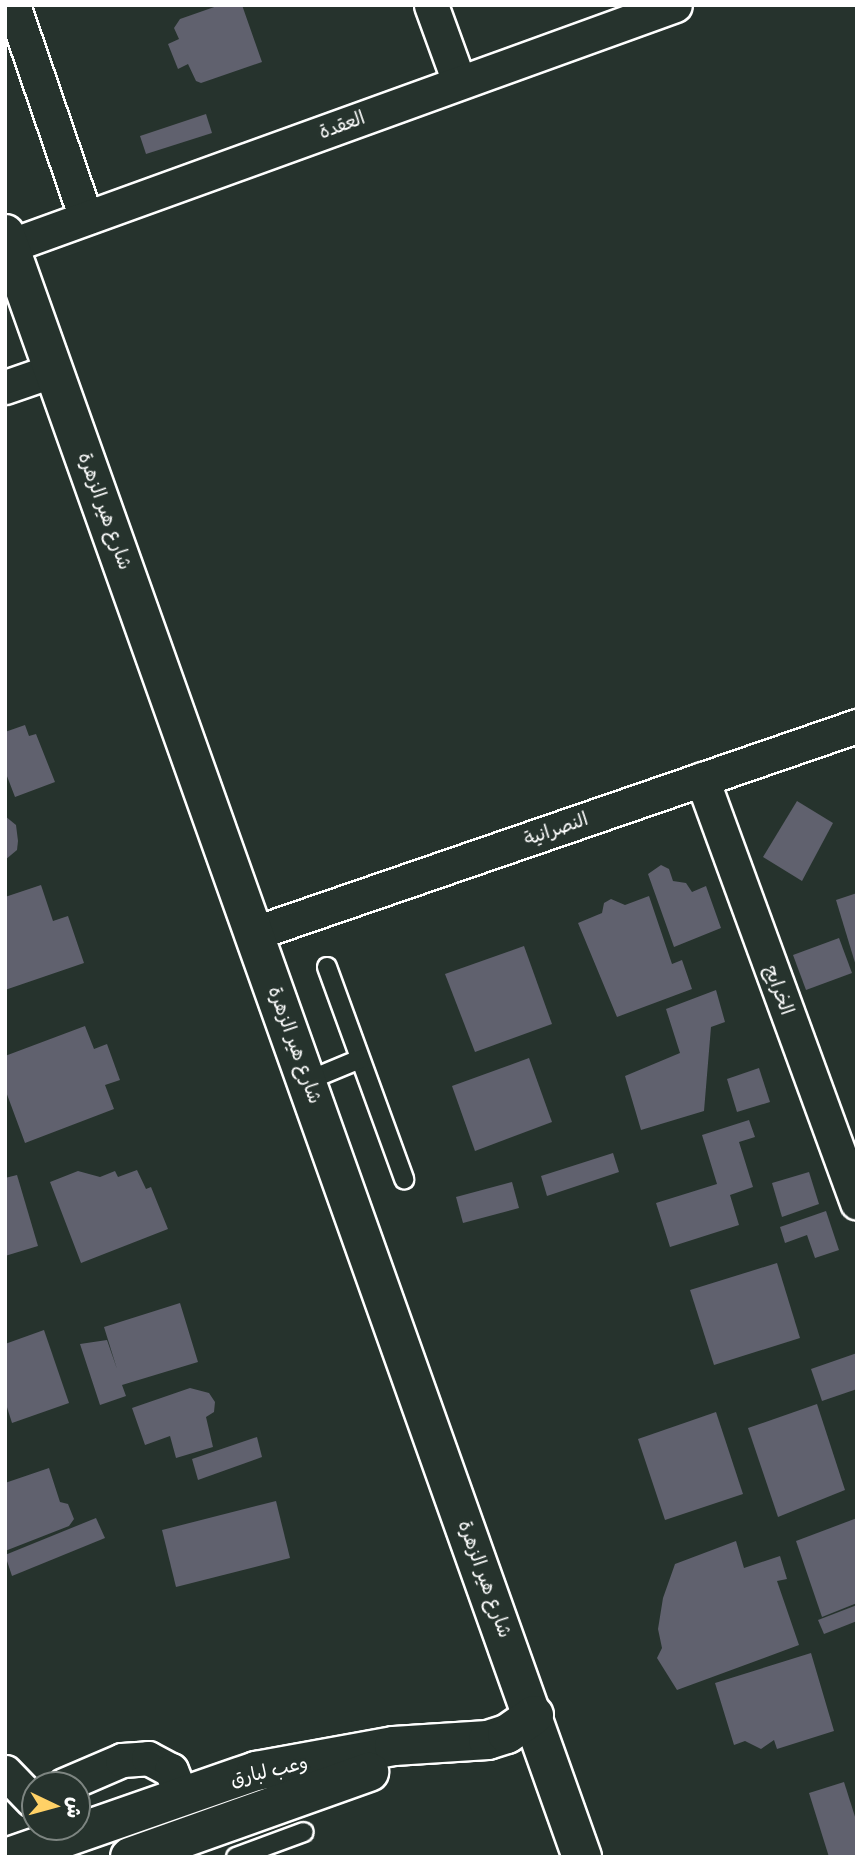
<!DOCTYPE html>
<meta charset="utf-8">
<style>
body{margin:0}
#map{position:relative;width:862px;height:1862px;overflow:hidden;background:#26332d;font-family:Delius,"Playpen Sans Arabic",sans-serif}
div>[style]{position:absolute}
.building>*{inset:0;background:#60616e}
.roads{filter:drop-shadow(2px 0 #fff) drop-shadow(-2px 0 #fff) drop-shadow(0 2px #fff) drop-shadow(0 -2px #fff)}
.service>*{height:18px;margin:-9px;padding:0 9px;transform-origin:9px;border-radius:9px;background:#26332d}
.minor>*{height:33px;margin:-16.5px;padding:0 16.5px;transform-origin:16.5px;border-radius:16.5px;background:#26332d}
.tertiary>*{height:38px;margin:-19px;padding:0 19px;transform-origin:19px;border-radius:19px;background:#26332d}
span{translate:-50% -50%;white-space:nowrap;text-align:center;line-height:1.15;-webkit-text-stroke:6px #26332d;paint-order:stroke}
.street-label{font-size:19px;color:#fff}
.frame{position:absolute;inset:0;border:7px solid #fff;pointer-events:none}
.north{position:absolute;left:21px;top:1771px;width:70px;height:70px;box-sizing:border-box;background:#26332d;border:2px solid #7d8581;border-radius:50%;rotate:95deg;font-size:19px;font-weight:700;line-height:28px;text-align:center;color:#fff}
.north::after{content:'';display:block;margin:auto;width:24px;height:32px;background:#ffd166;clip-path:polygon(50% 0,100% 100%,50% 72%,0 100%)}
</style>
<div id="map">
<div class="building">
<div style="clip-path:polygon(220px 5px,242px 5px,262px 62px,201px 83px,196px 81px,188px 64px,178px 69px,168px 44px,179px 39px,174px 28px,180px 19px)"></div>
<div style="clip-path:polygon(206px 114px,212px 133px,146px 154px,140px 136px)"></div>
<div style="clip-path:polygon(25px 725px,29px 736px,36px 734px,55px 782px,15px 797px,5px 771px,5px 732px)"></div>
<div style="clip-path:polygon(797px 801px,833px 823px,802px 881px,763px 857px)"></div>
<div style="clip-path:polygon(5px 816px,16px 825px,18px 841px,17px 850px,5px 860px)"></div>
<div style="clip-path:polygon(661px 865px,669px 869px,673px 881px,686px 883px,692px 892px,706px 886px,721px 928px,674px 947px,648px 874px)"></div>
<div style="clip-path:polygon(41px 885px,53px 921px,68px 916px,84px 963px,5px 990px,5px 897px)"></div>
<div style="clip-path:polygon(857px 893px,857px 966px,856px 966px,836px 900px)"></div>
<div style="clip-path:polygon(649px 896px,672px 964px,682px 960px,692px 989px,617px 1017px,578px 923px,602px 913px,604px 903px,611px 899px,625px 905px)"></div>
<div style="clip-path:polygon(839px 938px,852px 973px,806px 990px,793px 955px)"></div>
<div style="clip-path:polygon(524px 946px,552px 1024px,475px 1052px,445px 974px)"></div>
<div style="clip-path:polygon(716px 990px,725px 1022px,711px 1027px,704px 1111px,641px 1130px,625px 1076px,680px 1053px,666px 1009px)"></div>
<div style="clip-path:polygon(85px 1026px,94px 1049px,107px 1044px,120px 1080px,105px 1085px,114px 1109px,25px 1143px,5px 1089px,5px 1056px)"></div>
<div style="clip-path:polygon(529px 1058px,552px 1122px,475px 1151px,452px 1086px)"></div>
<div style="clip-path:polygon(759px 1068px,770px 1102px,737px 1112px,727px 1079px)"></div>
<div style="clip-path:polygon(749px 1120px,755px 1137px,739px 1142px,753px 1187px,730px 1195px,739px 1225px,670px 1247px,656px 1203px,717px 1184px,702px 1135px)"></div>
<div style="clip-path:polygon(613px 1153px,619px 1172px,547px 1196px,541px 1176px)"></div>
<div style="clip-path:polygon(137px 1170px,146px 1189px,151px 1187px,168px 1229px,81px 1263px,50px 1182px,78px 1171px,100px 1177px,115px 1171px,118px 1177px)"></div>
<div style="clip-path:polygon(809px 1172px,819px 1204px,782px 1217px,772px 1183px)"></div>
<div style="clip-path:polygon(17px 1175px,38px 1246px,5px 1256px,5px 1178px)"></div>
<div style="clip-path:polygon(512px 1182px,519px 1208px,463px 1223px,456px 1197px)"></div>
<div style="clip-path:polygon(826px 1211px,839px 1250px,815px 1258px,807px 1235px,785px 1243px,780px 1227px)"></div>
<div style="clip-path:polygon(777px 1263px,800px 1338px,714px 1365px,690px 1290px)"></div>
<div style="clip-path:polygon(180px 1303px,198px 1362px,122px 1385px,126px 1396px,100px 1405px,80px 1344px,107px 1340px,117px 1369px,104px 1327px)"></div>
<div style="clip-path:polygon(44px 1330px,69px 1403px,12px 1423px,5px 1401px,5px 1344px)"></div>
<div style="clip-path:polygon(857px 1353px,857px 1389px,822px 1401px,811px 1369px)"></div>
<div style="clip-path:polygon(190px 1388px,209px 1393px,215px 1402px,214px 1412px,206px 1417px,213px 1447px,176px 1458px,170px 1436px,145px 1445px,132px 1408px)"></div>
<div style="clip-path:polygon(817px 1404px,845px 1490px,778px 1517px,748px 1428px)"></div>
<div style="clip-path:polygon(716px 1412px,743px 1494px,665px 1520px,638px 1439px)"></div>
<div style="clip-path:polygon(257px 1437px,262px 1457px,198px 1480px,192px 1459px)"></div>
<div style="clip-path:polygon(49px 1468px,60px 1502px,68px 1504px,74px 1519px,69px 1526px,5px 1551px,5px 1483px)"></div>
<div style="clip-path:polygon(276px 1501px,290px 1558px,176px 1587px,162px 1530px)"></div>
<div style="clip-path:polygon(96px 1518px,105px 1538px,12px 1576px,5px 1555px)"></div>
<div style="clip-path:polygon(857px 1518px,857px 1603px,822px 1617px,796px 1541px)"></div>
<div style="clip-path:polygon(736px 1541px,744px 1568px,780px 1556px,787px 1579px,777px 1581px,799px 1645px,677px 1690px,657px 1658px,662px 1648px,658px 1629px,663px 1598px,675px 1564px)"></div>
<div style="clip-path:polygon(857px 1605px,857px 1621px,824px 1634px,818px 1620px)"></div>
<div style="clip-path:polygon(811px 1653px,834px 1731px,777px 1749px,774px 1740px,761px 1749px,745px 1741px,734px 1745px,715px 1683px)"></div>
<div style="clip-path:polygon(844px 1782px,857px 1823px,857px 1857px,829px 1857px,809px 1793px)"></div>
</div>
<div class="roads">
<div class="service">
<div style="left:327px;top:967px;width:226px;rotate:70deg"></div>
<div style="left:307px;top:1081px;width:57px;rotate:-22.5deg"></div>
<div style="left:236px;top:1857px;width:72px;rotate:-20.2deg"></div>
</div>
<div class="minor">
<div style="left:13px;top:5px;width:225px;rotate:71.1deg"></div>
<div style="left:431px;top:5px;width:82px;rotate:70deg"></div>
<div style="left:9px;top:246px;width:708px;rotate:-19.89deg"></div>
<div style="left:5px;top:387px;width:52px;rotate:-19.1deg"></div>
<div style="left:702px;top:779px;width:451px;rotate:69.9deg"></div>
<div style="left:255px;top:933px;width:637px;rotate:-18.98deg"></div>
<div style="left:5px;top:1772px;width:39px;rotate:46deg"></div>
<div style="left:64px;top:1785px;width:63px;rotate:-23.3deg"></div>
<div style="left:122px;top:1760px;width:26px;rotate:-4deg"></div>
<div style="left:148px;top:1758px;width:26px;rotate:28deg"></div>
<div style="left:171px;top:1770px;width:27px;rotate:68deg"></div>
</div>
<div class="tertiary">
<div style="left:5px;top:234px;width:1723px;rotate:70.43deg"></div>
<div style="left:9px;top:1857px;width:262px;rotate:-19.2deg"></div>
<div style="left:256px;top:1771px;width:140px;rotate:-10.3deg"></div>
<div style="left:394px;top:1746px;width:94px;rotate:-3.7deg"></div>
<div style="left:488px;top:1740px;width:20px;rotate:-18deg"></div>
<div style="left:507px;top:1734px;width:33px;rotate:-35deg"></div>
<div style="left:130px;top:1857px;width:254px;rotate:-19.6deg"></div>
</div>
</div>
<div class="street-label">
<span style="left:342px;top:125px;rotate:-20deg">العقدة</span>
<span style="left:105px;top:511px;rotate:70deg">شارع هير الزهرة</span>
<span style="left:556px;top:829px;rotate:-19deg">النصرانية</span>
<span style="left:779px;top:990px;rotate:70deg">الخرايج</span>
<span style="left:295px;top:1045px;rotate:70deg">شارع هير الزهرة</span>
<span style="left:485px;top:1579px;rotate:70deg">شارع هير الزهرة</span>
<span style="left:269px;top:1771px;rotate:-13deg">وعب لبارق</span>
</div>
<div class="frame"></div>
<div class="north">ش</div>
</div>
